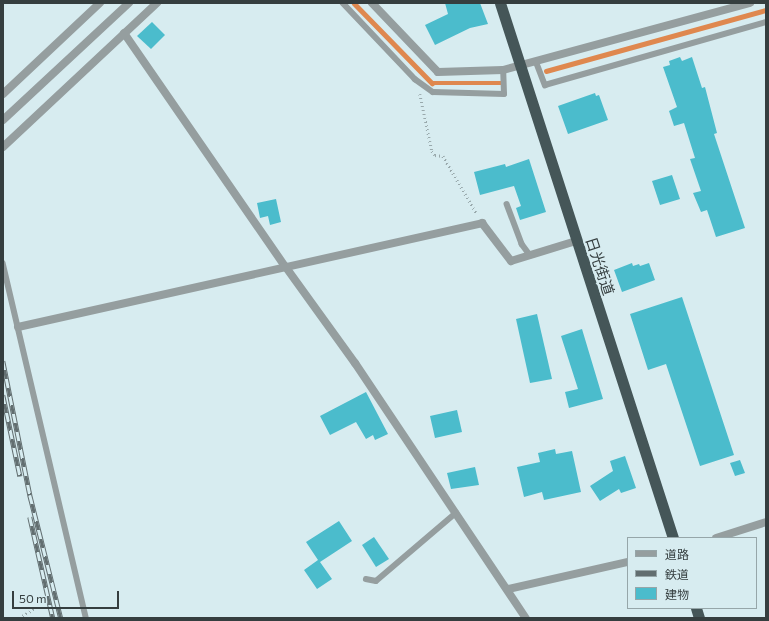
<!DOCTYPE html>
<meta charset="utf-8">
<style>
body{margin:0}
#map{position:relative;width:769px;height:621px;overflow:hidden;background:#d7ecf0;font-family:Commissioner,"Noto Sans JP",sans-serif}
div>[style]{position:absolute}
.stream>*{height:4.5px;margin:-2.25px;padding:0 2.25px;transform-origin:2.25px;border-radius:2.25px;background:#df884f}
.building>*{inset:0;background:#4bbccc}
.path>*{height:2.5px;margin-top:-1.25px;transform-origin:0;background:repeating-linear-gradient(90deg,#99a9ac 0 1px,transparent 0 4px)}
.service>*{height:5.5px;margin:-2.75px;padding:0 2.75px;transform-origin:2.75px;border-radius:2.75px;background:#959e9f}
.minor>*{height:8px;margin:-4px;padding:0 4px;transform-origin:4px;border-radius:4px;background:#959e9f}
.tertiary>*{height:8px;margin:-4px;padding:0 4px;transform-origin:4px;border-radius:4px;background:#959e9f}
.trunk>*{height:11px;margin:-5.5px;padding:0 5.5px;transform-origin:5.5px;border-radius:5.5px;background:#455658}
.rail>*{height:4.5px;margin-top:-2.25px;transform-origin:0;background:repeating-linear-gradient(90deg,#d7ecf0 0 9px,#626e70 0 18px);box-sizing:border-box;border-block:1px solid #626e70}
span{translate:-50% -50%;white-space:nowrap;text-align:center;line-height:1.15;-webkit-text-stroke:4px #d7ecf0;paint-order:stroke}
.street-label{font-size:15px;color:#353e3f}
.frame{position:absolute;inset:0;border:4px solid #353e3f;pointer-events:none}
.legend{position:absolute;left:627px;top:537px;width:130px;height:72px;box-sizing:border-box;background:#d7ecf0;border:1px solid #96a6a9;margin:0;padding:5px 7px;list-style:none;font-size:12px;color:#353e3f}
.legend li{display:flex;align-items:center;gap:8px;height:20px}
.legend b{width:20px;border:1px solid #96a6a9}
.scale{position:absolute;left:12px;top:591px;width:107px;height:18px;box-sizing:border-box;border:2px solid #353e3f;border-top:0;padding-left:5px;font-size:12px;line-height:14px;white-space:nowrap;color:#353e3f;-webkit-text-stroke:3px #d7ecf0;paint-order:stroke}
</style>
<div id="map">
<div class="stream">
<div style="left:354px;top:3px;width:112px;rotate:45.7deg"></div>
<div style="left:432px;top:83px;width:70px"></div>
<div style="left:546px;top:71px;width:228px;rotate:-15.5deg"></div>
</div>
<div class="building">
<div style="clip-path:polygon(445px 3px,480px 3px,488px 24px,470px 28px,435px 45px,425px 25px,448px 14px)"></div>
<div style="clip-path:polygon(152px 22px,165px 35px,151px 49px,137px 36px)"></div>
<div style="clip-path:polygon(680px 57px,682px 61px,692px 57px,702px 88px,705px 87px,717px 133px,714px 134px,745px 228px,716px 237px,707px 210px,701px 212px,693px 193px,701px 191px,690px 159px,695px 158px,684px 123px,674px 126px,669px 111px,677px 107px,663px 67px,670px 65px,669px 61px)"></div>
<div style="clip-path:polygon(595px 93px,596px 96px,599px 95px,608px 120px,568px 134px,558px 106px)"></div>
<div style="clip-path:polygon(529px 159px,546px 212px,520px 220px,516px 208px,521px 206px,514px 186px,480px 195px,474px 172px,505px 164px,506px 167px)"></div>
<div style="clip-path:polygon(672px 175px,680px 199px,660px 205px,652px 181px)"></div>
<div style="clip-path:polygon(276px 199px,281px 222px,270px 225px,268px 216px,260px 218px,257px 203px)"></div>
<div style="clip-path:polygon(632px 263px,633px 266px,639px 264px,640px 266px,649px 263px,655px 280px,622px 292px,614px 270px)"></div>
<div style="clip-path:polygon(682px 297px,734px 455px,700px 466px,666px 364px,648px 370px,630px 314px)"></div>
<div style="clip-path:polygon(537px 314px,552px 379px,530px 383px,516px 319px)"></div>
<div style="clip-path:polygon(582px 329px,603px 399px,569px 408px,565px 392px,578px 389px,561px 336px)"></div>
<div style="clip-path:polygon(366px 392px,388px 434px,375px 440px,373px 435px,366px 439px,356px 422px,330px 435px,320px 416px)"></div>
<div style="clip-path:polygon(457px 410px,462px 432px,435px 438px,430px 416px)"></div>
<div style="clip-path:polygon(555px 449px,556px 454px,572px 451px,581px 492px,544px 500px,542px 492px,524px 497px,517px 467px,540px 462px,538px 453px)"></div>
<div style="clip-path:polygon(625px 456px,636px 488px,621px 493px,619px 489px,600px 501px,590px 486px,613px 471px,610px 461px)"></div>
<div style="clip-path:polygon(740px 460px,745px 473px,735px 476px,730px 463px)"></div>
<div style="clip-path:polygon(475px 467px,479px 485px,451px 489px,447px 473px)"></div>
<div style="clip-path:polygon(339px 521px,352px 541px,320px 562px,332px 579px,317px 589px,304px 570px,318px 560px,306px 542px)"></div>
<div style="clip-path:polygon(374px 537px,389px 559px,376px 567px,362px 545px)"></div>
</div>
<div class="path">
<div style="left:420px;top:94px;width:58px;rotate:78.1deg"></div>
<div style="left:432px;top:151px;width:5px;rotate:53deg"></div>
<div style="left:435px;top:155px;width:8px;rotate:7deg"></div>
<div style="left:443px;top:156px;width:67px;rotate:59.6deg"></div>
<div style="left:19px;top:618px;width:19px;rotate:-32deg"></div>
</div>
<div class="service">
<div style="left:343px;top:3px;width:105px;rotate:46.5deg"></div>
<div style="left:415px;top:79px;width:22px;rotate:36deg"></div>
<div style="left:433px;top:92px;width:71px;rotate:1.6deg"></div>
<div style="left:504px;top:94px;width:24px;rotate:-92deg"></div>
<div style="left:536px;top:61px;width:26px;rotate:69deg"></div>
<div style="left:545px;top:85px;width:230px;rotate:-15.9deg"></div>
<div style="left:507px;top:204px;width:43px;rotate:69.4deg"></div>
<div style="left:522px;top:244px;width:14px;rotate:54deg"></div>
<div style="left:3px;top:263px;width:365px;rotate:76.8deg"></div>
<div style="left:366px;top:579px;width:10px;rotate:11deg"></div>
<div style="left:376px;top:581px;width:105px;rotate:-40.4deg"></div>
</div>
<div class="minor">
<div style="left:372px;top:3px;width:95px;rotate:46.3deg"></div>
<div style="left:438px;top:72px;width:65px;rotate:-1.8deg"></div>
<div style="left:503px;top:70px;width:256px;rotate:-15.2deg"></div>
<div style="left:124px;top:33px;width:283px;rotate:55.4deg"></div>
<div style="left:285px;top:266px;width:120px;rotate:54.2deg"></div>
<div style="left:355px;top:363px;width:307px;rotate:56.2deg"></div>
<div style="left:3px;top:94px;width:133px;rotate:-43.2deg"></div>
<div style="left:3px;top:147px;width:211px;rotate:-43.1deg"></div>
<div style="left:18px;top:327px;width:476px;rotate:-12.6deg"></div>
<div style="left:482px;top:223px;width:48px;rotate:52.7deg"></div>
<div style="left:511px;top:261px;width:68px;rotate:-17.1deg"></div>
<div style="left:716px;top:538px;width:52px;rotate:-17.7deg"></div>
<div style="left:508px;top:589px;width:123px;rotate:-12.7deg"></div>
</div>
<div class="tertiary">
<div style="left:3px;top:120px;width:172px;rotate:-42.9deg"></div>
</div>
<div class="trunk">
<div style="left:500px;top:3px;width:562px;rotate:72.08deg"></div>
<div style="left:696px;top:608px;width:10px;rotate:73deg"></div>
</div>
<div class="rail">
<div style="left:3px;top:361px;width:137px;rotate:78.6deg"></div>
<div style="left:30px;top:495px;width:127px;rotate:75.9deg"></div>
<div style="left:3px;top:395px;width:83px;rotate:78.1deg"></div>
<div style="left:30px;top:517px;width:104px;rotate:77.2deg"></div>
</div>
<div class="street-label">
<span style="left:600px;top:266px;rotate:72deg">日光街道</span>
</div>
<div class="frame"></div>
<ul class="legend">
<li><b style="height:5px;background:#959e9f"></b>道路</li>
<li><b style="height:5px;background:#626e70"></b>鉄道</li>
<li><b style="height:11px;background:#4bbccc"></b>建物</li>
</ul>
<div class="scale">50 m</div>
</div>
